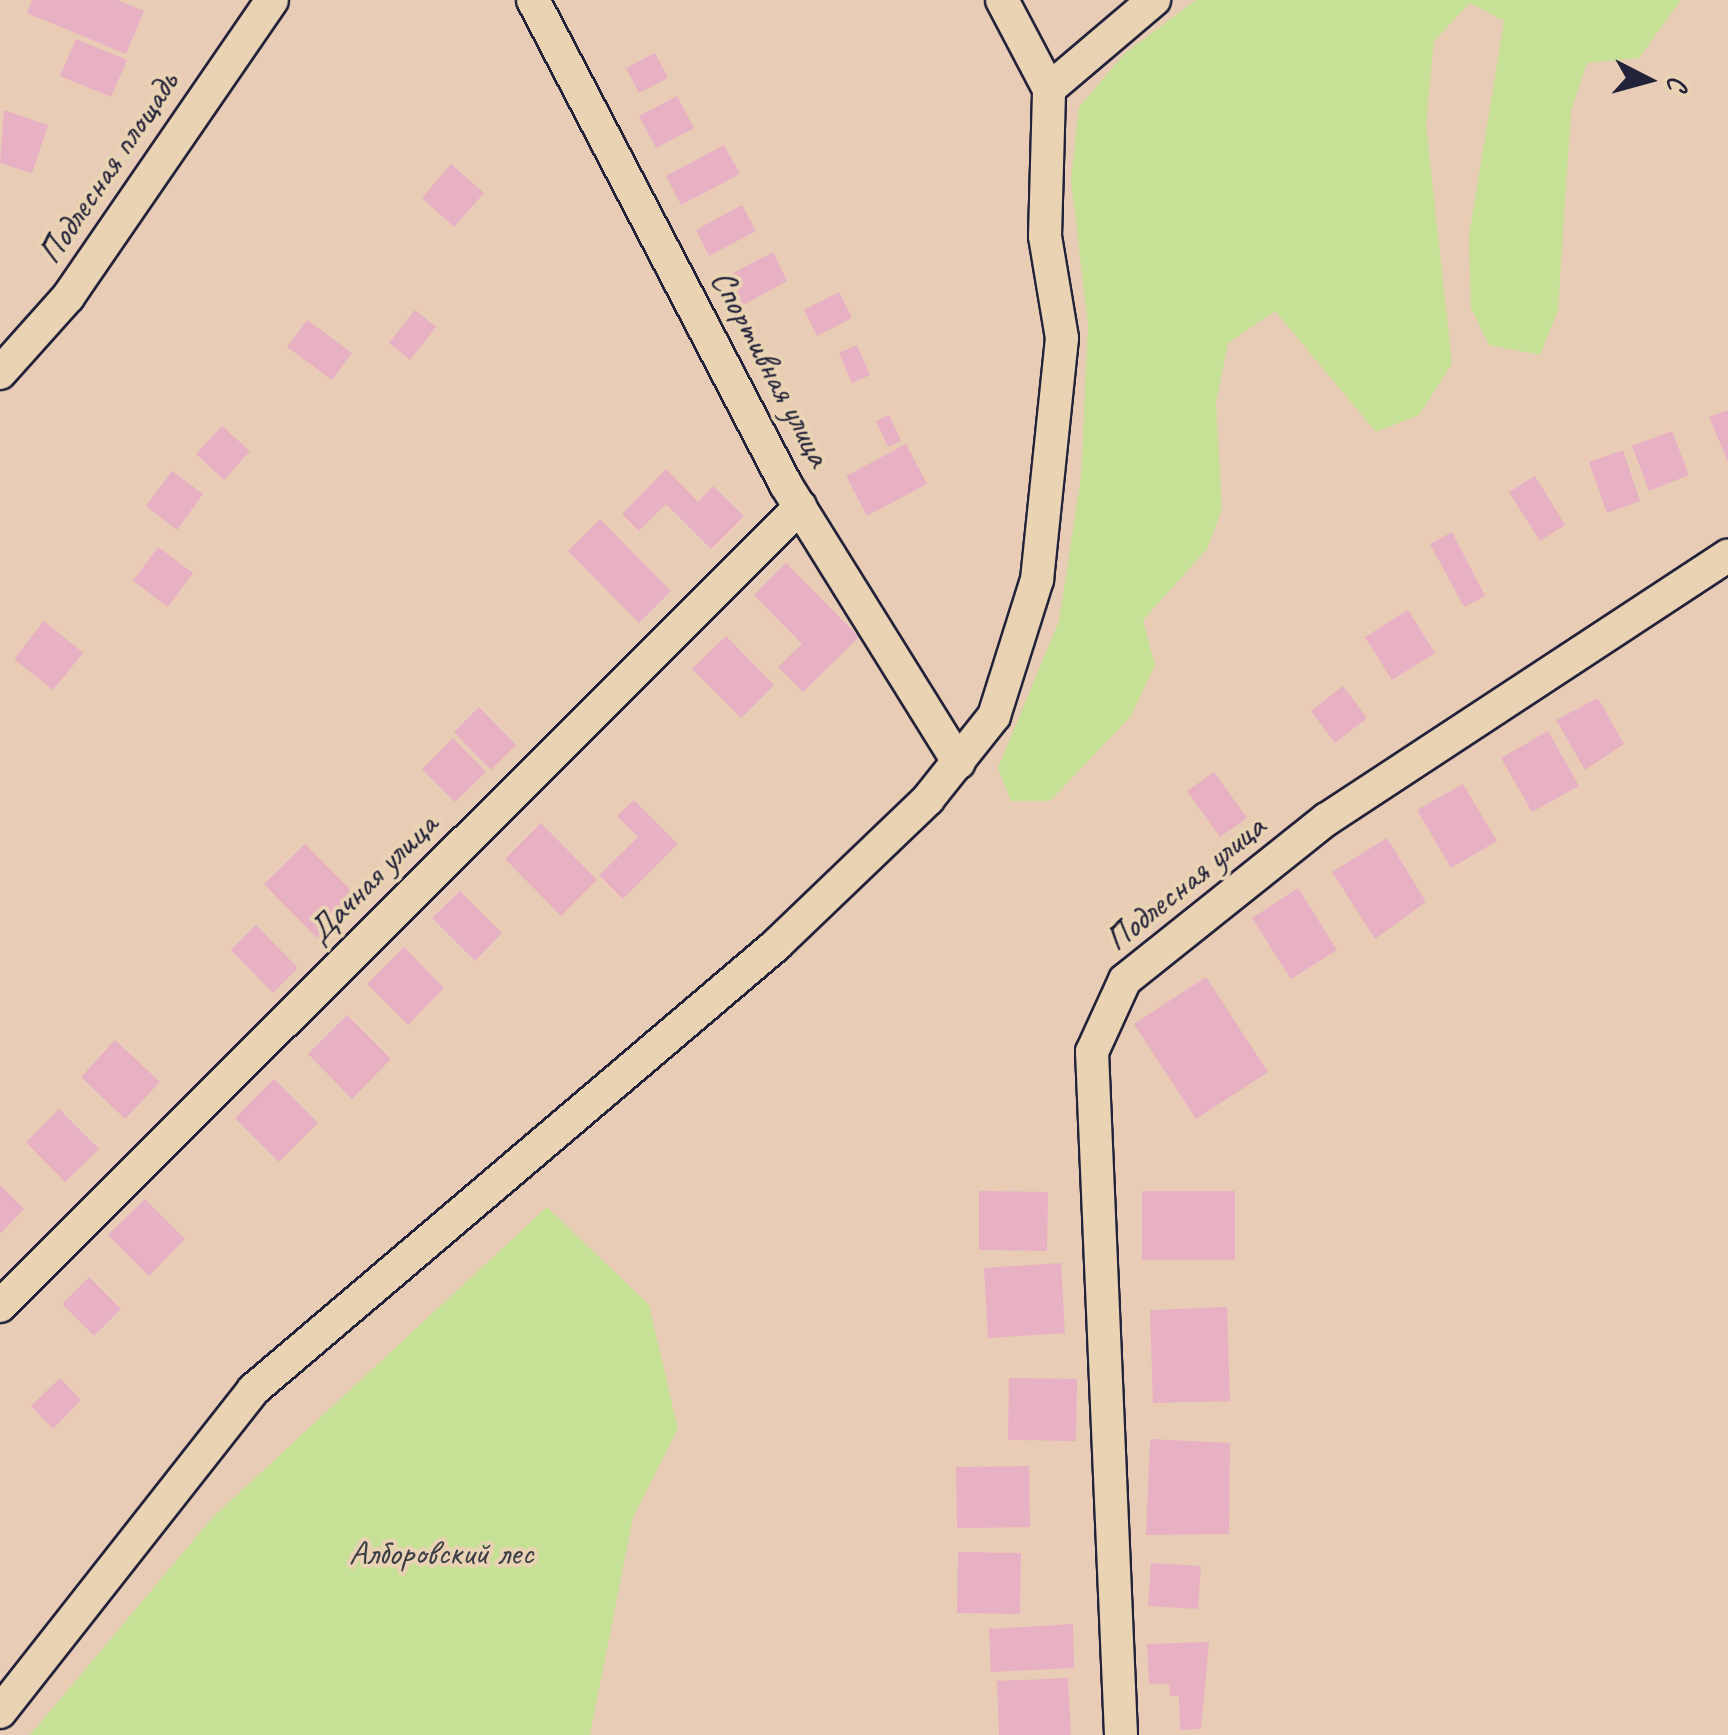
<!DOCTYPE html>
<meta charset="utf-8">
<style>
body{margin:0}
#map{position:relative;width:1728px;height:1735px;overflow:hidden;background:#e9ccb5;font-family:Caveat,sans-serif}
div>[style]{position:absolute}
.green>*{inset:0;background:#c6e096}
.building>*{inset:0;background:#e8b0c3}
.roads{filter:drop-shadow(2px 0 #22223b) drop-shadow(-2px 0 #22223b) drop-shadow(0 2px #22223b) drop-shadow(0 -2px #22223b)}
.minor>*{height:32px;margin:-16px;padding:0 16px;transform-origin:16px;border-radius:16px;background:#e9d3b2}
span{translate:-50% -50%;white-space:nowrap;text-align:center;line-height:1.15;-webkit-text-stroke:8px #e9d3b2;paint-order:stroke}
.street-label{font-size:35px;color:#22223b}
.park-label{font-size:35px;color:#3b3e49}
.north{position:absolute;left:1598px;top:30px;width:100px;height:100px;-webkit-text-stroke:8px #e9d3b2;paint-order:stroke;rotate:96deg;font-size:28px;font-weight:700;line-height:40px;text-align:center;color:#22223b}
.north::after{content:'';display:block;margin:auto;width:35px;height:45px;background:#22223b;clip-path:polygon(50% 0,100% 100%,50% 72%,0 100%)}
</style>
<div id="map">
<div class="green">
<div style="clip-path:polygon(1196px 0,1681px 0,1639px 58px,1587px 63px,1571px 111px,1558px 310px,1540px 355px,1489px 345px,1471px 308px,1469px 236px,1504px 21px,1470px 3px,1434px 41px,1426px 125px,1452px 364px,1419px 415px,1376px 432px,1275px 311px,1228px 343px,1216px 403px,1222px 509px,1207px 549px,1143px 620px,1155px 665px,1131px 716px,1050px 801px,1011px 801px,998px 768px,1059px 621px,1081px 477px,1088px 325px,1071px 179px,1079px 107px,1125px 53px)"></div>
<div style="clip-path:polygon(547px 1207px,649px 1305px,678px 1429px,633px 1517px,590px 1735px,30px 1735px,213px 1517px)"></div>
</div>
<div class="building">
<div style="clip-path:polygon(32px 0,117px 0,144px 11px,126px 54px,27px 13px)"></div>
<div style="clip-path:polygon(76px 39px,127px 60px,111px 97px,60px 76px)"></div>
<div style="clip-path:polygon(655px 53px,668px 78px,639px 93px,626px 68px)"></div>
<div style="clip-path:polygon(677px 96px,694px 128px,656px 148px,639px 116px)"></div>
<div style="clip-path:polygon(4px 110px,48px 125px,32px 173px,0 163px)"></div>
<div style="clip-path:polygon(724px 145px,740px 174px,681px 205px,666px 176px)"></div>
<div style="clip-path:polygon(451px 164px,484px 193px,454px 227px,422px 198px)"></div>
<div style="clip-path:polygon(742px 205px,756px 231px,709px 256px,696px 230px)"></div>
<div style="clip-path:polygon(773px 252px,787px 281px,743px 305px,728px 276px)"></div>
<div style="clip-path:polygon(839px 292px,852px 318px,817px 336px,804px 310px)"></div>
<div style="clip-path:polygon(415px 310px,436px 327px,410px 360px,389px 343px)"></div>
<div style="clip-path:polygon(307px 320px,352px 353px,332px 380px,287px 347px)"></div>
<div style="clip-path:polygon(857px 345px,870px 375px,852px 383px,839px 353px)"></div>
<div style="clip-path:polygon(1728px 410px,1728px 462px,1709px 417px)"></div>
<div style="clip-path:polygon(889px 415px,901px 441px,888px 447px,876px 421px)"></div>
<div style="clip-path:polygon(222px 426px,250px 451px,224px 480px,196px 454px)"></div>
<div style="clip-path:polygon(1672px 431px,1689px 475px,1649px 491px,1632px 446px)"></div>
<div style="clip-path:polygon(906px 444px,927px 484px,867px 516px,846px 476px)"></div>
<div style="clip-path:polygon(1623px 450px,1640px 501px,1607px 513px,1589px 462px)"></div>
<div style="clip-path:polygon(666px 469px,698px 502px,713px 486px,744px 516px,711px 549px,666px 504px,639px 531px,622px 514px)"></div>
<div style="clip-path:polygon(172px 471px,203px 494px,177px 530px,146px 506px)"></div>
<div style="clip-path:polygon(1535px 476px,1565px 525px,1540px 541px,1509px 492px)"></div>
<div style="clip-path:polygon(600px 519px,671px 591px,639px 623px,568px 551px)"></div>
<div style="clip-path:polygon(1452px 532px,1485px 596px,1464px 607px,1430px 544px)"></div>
<div style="clip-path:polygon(158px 547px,193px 573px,168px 607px,133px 581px)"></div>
<div style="clip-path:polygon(786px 563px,859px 637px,803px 692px,778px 667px,802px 644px,754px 595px)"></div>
<div style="clip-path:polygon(1408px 610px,1435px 653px,1392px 680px,1365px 637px)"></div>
<div style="clip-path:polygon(44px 621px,83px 653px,53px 690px,14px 659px)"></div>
<div style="clip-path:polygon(726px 636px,774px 685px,741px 718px,692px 669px)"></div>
<div style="clip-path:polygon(1343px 686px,1367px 718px,1335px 743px,1311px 711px)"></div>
<div style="clip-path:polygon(1598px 698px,1624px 744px,1585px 770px,1556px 720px)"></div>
<div style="clip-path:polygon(479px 707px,516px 745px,491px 770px,454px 732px)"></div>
<div style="clip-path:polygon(1548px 731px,1579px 786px,1532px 812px,1501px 758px)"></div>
<div style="clip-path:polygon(453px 738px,486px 772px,455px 802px,422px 769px)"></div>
<div style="clip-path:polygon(1214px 772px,1247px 818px,1220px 837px,1187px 791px)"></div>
<div style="clip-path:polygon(1463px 784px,1497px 841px,1451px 868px,1417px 810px)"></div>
<div style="clip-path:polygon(634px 800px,678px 844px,623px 899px,599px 875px,638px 837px,617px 816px)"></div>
<div style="clip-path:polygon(541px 823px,597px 880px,561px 916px,505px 859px)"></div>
<div style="clip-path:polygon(1387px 838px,1426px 902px,1375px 939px,1332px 872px)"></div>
<div style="clip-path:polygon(305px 844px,358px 898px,317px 938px,264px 884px)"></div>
<div style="clip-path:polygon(1298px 888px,1337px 950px,1291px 979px,1252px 918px)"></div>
<div style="clip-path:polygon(460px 891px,502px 933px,475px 961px,432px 918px)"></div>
<div style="clip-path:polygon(256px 925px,298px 968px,273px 993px,231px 950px)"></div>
<div style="clip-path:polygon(404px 947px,444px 988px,408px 1025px,367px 984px)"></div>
<div style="clip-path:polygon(1206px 977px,1268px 1072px,1196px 1119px,1134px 1024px)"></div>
<div style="clip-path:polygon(347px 1015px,391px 1059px,352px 1099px,308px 1054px)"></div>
<div style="clip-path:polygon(115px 1040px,160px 1082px,125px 1119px,81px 1077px)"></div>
<div style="clip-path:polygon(274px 1079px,318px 1123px,279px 1162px,235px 1118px)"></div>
<div style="clip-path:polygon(59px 1109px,99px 1149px,65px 1182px,26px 1142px)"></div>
<div style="clip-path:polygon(0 1185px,24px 1209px,0 1234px)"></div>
<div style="clip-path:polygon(979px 1191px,1048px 1192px,1047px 1251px,979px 1250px)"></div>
<div style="clip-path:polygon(1142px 1191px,1235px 1191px,1235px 1260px,1142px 1260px)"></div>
<div style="clip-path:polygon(145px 1199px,185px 1239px,149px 1276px,108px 1235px)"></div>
<div style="clip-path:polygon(1061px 1263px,1065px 1333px,988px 1338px,984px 1268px)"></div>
<div style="clip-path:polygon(89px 1277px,121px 1309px,94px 1336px,62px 1304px)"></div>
<div style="clip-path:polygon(1227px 1307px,1230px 1401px,1153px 1403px,1150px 1310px)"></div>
<div style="clip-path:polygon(60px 1378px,81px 1400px,53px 1429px,31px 1406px)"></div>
<div style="clip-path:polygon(1009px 1378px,1077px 1379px,1076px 1441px,1008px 1440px)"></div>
<div style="clip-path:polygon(1150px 1439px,1230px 1443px,1229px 1534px,1146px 1535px)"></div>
<div style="clip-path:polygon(1029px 1466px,1030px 1527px,957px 1528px,956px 1467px)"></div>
<div style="clip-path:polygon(958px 1552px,1021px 1553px,1020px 1614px,957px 1613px)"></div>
<div style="clip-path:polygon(1151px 1563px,1201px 1566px,1198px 1609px,1148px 1606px)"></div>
<div style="clip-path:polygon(1073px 1624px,1074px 1668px,991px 1672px,989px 1629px)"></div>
<div style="clip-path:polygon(1209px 1642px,1201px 1729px,1180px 1730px,1179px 1696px,1170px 1696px,1169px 1684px,1149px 1684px,1147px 1644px)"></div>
<div style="clip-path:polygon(1068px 1678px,1071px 1735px,999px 1735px,997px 1681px)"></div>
</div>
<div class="roads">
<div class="minor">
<div style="left:533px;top:0;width:547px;rotate:62.45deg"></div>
<div style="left:786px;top:485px;width:327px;rotate:58.1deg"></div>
<div style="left:1002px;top:0;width:101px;rotate:62.2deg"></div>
<div style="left:0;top:373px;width:102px;rotate:-48.2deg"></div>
<div style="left:68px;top:297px;width:360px;rotate:-55.5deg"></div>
<div style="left:0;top:1306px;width:1131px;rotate:-44.96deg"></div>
<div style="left:0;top:1712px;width:410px;rotate:-51.8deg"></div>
<div style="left:253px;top:1390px;width:687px;rotate:-40.39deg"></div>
<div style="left:776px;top:945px;width:211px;rotate:-43.8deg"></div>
<div style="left:928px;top:799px;width:106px;rotate:-51.5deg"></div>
<div style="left:994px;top:716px;width:143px;rotate:-72.5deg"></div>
<div style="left:1037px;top:580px;width:243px;rotate:-84.1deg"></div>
<div style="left:1062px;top:338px;width:103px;rotate:-99.5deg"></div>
<div style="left:1045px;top:236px;width:147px;rotate:-88.4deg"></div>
<div style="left:1049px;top:89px;width:138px;rotate:-40.3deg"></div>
<div style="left:1121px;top:1735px;width:684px;rotate:-92.43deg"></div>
<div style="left:1092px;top:1052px;width:79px;rotate:-65.4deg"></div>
<div style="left:1125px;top:980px;width:258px;rotate:-38.6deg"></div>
<div style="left:1327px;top:819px;width:480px;rotate:-33.3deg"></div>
</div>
</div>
<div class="street-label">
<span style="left:108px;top:168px;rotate:-56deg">Подлесная площадь</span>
<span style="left:771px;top:368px;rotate:62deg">Спортивная улица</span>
<span style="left:372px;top:878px;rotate:-45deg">Дачная улица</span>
<span style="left:1185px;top:883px;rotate:-39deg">Подлесная улица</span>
</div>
<div class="park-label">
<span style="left:441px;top:1553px">Алборовский лес</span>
</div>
<div class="north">С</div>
</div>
